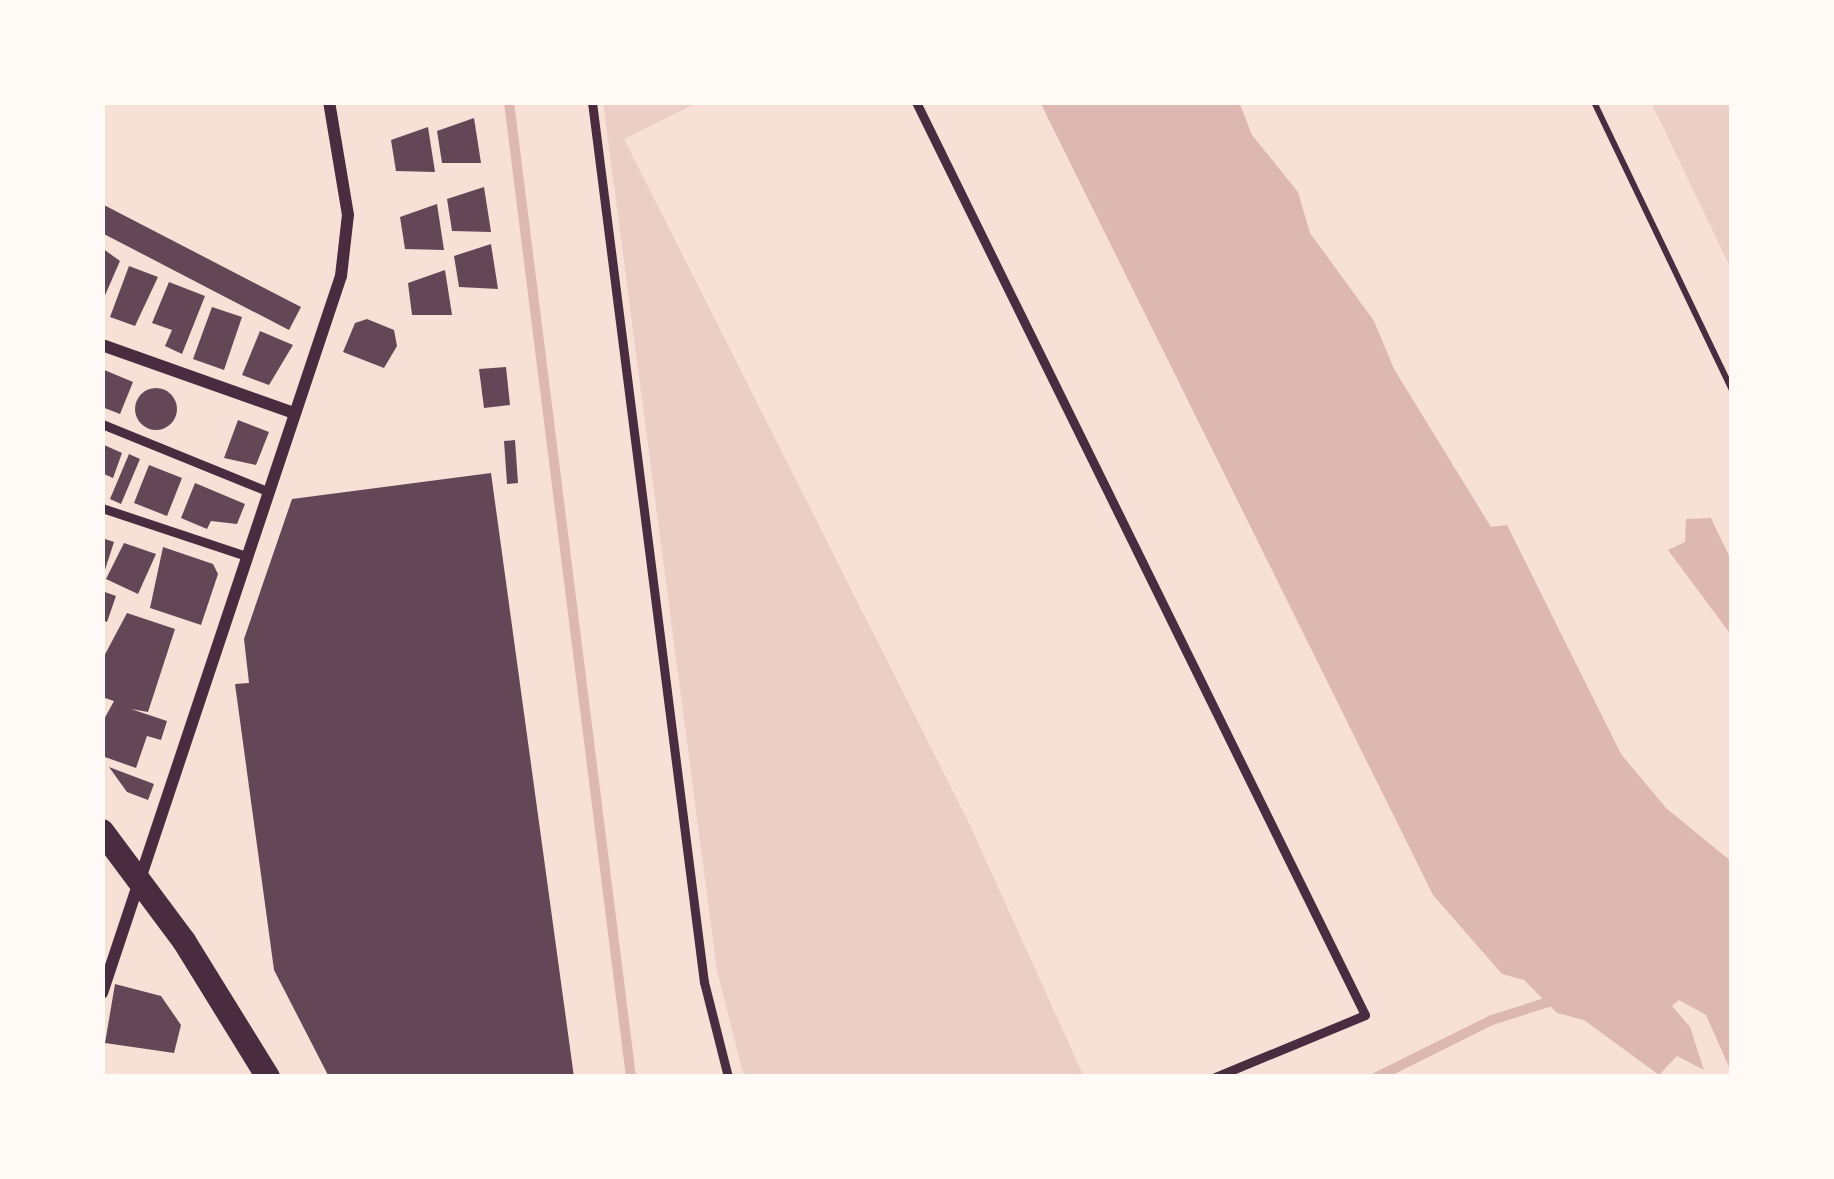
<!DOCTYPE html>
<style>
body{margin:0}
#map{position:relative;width:1834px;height:1179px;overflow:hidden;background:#f7e1d7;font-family:Jost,sans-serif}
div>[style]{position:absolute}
.green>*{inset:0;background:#ebcfc5}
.water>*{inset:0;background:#dcb8b0}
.stream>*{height:10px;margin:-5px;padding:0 5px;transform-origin:5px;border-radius:5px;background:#dcb8b0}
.building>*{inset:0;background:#644757}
.round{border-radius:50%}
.path>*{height:6px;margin:-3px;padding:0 3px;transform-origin:3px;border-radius:3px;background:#4a2c40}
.service>*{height:9px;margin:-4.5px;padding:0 4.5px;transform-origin:4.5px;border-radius:4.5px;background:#4a2c40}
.minor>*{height:12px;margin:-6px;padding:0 6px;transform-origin:6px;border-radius:6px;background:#4a2c40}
.secondary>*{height:24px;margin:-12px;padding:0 12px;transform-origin:12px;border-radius:12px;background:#4a2c40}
span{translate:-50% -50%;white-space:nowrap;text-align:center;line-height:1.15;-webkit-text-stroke:12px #fffaf5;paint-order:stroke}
.frame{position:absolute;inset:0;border:105px solid #fffaf5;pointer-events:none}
</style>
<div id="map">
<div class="green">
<div style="clip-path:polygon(603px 102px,699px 102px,624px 139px,969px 823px,1084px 1077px,744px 1077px,717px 971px)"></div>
<div style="clip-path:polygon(1651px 102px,1732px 102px,1732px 271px)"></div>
</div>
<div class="water">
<div style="clip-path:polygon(1040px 102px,1239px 102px,1252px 135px,1298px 192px,1310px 233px,1374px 321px,1394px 369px,1491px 527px,1507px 525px,1621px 754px,1666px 808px,1732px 862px,1732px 1074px,1706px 1015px,1679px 1000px,1672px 1006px,1690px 1027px,1704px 1070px,1677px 1056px,1659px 1075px,1584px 1020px,1557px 1013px,1524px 980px,1502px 974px,1433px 895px)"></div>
<div style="clip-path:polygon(1711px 518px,1732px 562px,1732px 636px,1668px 550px,1685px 542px,1686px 519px)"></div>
</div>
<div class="stream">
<div style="left:509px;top:102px;width:983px;rotate:82.87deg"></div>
<div style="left:1377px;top:1077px;width:128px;rotate:-26.4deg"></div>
<div style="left:1492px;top:1020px;width:72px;rotate:-17.7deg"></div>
</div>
<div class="building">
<div style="clip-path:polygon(474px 118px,481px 163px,442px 163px,437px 131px)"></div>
<div style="clip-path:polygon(428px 127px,435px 172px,396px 171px,391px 140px)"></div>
<div style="clip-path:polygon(484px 187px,491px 232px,452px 231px,447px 199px)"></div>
<div style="clip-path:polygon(102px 204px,301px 307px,289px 330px,102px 233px)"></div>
<div style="clip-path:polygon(437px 204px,444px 250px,405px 249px,400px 217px)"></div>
<div style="clip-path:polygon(491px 244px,498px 289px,459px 287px,454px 256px)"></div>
<div style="clip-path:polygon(102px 248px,120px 261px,103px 300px,102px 300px)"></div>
<div style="clip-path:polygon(129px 266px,158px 277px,135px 326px,110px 317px)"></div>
<div style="clip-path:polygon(445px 270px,452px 315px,412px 315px,408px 283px)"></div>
<div style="clip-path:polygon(169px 282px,205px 296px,182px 354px,165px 346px,172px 330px,152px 323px)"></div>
<div style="clip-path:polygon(212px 307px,242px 317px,224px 370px,193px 359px)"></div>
<div style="clip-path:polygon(367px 319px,394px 330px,397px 346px,384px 368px,343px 352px,355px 323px)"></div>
<div style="clip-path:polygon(260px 331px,293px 345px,269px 385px,242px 375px)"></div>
<div style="clip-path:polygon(506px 367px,510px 405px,484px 408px,479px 369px)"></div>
<div style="clip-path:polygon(102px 369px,133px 382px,120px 414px,102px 407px)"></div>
<div class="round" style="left:135px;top:388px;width:42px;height:42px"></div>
<div style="clip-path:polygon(238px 420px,269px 432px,256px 465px,224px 458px)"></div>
<div style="clip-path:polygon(515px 440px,518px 483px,507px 484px,504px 441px)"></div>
<div style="clip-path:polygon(102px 444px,122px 453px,113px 478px,102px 473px)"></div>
<div style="clip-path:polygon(129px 454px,140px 459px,121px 504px,110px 499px)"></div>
<div style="clip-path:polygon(149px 465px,182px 478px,167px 516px,134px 503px)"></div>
<div style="clip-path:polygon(491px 473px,574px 1077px,329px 1077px,274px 970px,235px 684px,249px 683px,244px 639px,292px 499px)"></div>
<div style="clip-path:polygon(195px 483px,245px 504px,237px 524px,211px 521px,207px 529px,181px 518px)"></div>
<div style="clip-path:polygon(102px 538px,114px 542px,103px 576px,102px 575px)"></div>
<div style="clip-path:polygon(124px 543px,156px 554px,138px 594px,106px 579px)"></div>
<div style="clip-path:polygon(163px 547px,213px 564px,218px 574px,201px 625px,150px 608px)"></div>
<div style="clip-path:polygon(102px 591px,116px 596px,107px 622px,102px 620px)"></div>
<div style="clip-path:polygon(127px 613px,175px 629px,148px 712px,131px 709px,167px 721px,161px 740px,147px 736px,136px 768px,102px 756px,102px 723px,114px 701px,102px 697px,102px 660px)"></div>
<div style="clip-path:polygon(109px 767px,154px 784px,148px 800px,127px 792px)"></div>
<div style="clip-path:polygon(115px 984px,161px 996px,181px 1025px,174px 1053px,105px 1043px)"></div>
</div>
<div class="path">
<div style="left:1594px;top:102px;width:319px;rotate:64.4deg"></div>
</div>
<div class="service">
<div style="left:592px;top:102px;width:887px;rotate:82.75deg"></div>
<div style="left:704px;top:982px;width:98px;rotate:75.8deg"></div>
<div style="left:916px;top:102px;width:1017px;rotate:63.81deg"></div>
<div style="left:1365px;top:1015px;width:162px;rotate:157.5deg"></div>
<div style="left:102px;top:424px;width:178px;rotate:22.1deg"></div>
<div style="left:102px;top:508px;width:152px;rotate:18.4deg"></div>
</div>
<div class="minor">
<div style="left:102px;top:345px;width:204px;rotate:19.5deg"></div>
<div style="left:102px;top:993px;width:756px;rotate:-71.57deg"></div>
<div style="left:341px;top:276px;width:61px;rotate:-83.5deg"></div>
<div style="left:348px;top:215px;width:115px;rotate:-99.5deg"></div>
</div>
<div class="secondary">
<div style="left:102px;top:831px;width:137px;rotate:53.3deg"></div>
<div style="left:184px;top:941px;width:160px;rotate:58.3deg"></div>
</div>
<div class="frame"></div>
</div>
